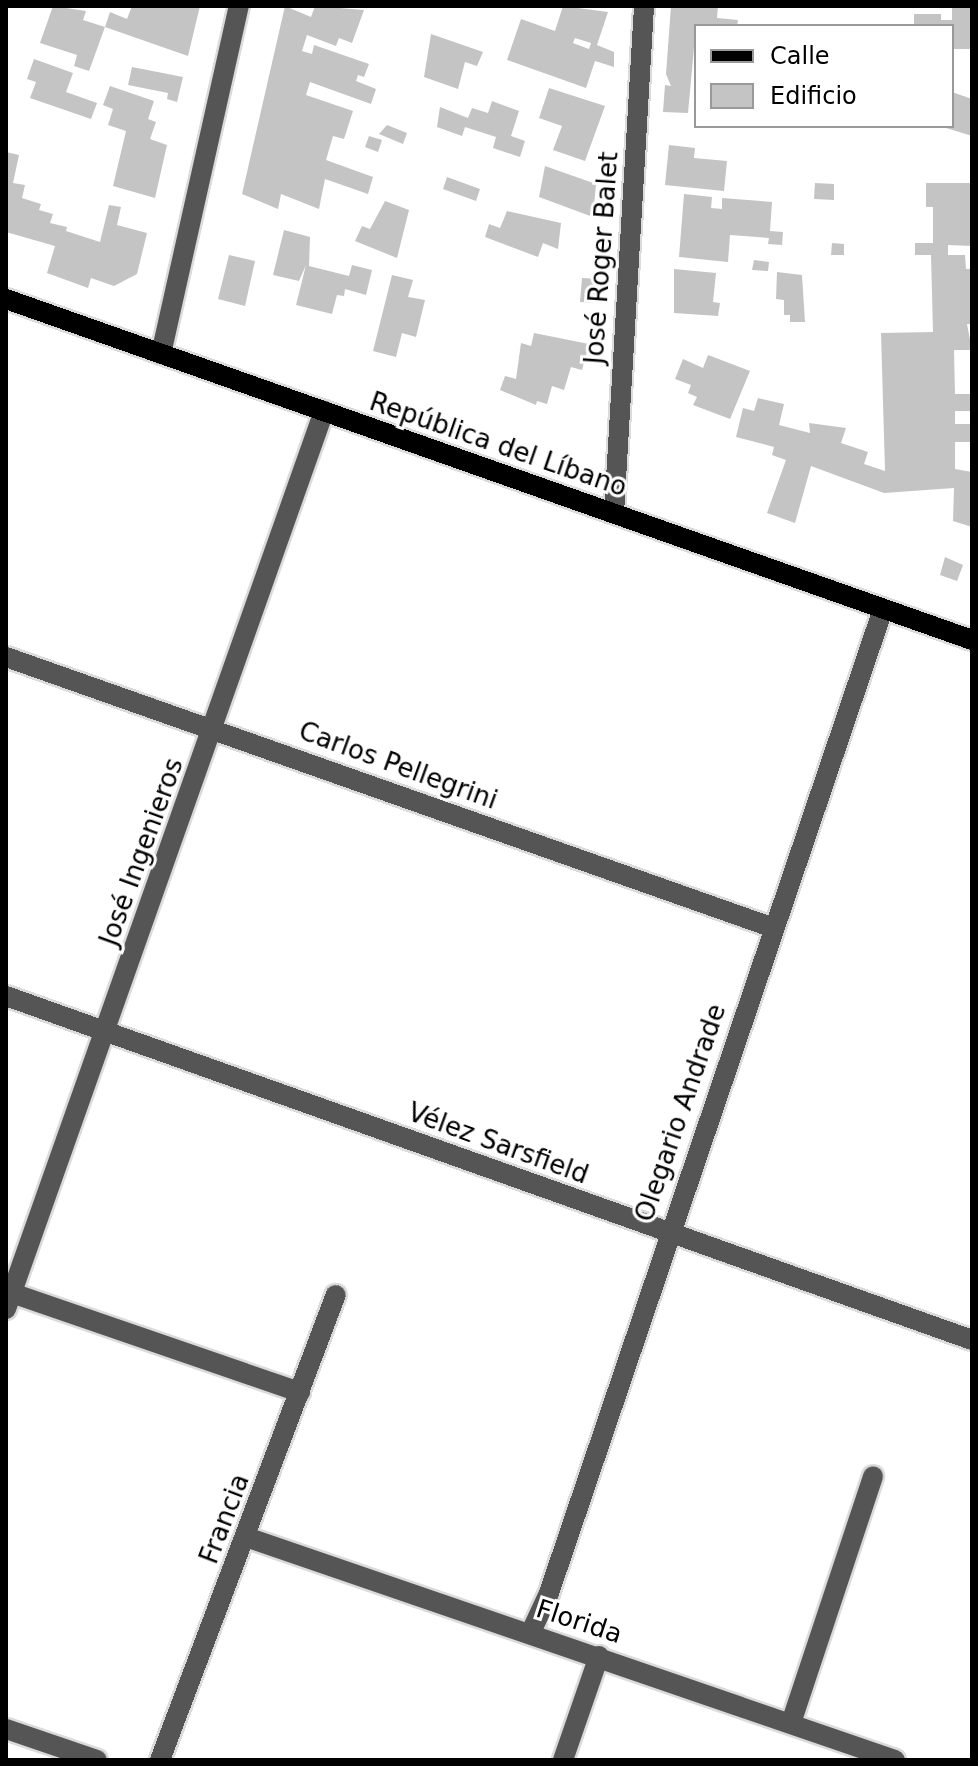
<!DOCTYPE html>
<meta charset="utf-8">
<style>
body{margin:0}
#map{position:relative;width:978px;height:1766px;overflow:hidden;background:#fff;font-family:"DejaVu Sans",sans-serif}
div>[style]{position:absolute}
.building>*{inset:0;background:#c4c4c4}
.roads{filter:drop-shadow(2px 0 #dbdbdb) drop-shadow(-2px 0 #dbdbdb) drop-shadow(0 2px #dbdbdb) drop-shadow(0 -2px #dbdbdb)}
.minor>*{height:20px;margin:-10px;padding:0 10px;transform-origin:10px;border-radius:10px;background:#555}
.major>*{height:20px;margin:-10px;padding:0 10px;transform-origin:10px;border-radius:10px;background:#000}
span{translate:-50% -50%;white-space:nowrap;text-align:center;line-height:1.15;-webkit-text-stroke:6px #fff;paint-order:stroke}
.street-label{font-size:26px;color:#000}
.frame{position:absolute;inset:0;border:8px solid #000;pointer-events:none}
.legend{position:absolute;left:694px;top:24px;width:260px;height:104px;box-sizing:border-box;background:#fff;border:2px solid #999;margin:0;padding:10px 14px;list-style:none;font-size:24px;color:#000}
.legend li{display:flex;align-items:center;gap:16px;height:40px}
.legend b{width:40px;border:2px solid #999}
</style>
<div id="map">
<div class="building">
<div style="clip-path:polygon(53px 6px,86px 11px,83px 20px,105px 27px,89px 71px,74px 66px,77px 55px,40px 43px)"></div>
<div style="clip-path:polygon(132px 6px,200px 6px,188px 56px,105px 27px,110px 12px,127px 19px)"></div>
<div style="clip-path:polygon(285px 6px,311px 17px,315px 6px,364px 10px,352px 43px,339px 38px,336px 46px,307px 35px,302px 51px,312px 54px,314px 45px,369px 64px,364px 77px,358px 75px,356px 81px,376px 89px,371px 104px,310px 82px,306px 95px,353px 111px,344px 139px,333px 136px,326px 160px,373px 177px,368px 194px,325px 179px,319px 209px,281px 194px,278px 209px,242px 194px)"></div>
<div style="clip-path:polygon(evenodd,563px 6px,608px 12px,597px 45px,614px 52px,614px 67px,595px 61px,586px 88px,507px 60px,521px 19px,555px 31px,563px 6px,575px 38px,591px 43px,589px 49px,573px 43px,575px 38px)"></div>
<div style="clip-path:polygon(671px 6px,718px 6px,717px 18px,738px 20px,737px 26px,696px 26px,688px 113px,663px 112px,665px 85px,671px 86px,666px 74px)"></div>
<div style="clip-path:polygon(952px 6px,972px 6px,972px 49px,952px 49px,952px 26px,914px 26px,914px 14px,941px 14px,941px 20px,952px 20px)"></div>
<div style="clip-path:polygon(431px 34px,483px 52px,477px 66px,465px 62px,458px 89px,424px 77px)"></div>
<div style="clip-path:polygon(34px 59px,73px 73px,66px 92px,97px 103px,91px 119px,30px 98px,36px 82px,27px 79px)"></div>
<div style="clip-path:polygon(132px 67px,183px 77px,177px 102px,167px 99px,168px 93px,128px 85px)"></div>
<div style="clip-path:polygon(110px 86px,154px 101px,148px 119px,156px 122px,150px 139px,167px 145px,155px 198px,113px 186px,126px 131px,108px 125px,113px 109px,103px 105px)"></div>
<div style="clip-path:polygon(549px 88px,605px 106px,585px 161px,553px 150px,562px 126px,539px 118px)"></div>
<div style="clip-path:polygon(952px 92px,972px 99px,972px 136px,943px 127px,952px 126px)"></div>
<div style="clip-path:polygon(492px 101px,519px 111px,511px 136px,525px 141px,520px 157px,493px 148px,496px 137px,465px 127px,462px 136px,437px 127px,440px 107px,468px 118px,472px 108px,488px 113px)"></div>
<div style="clip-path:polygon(387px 125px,407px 133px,403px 144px,379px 134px)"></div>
<div style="clip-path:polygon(369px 136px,382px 140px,378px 152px,365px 147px)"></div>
<div style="clip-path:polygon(669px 145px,695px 148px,694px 158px,727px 161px,724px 191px,665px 185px)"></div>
<div style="clip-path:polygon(6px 152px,19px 155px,13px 183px,25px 185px,22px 198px,41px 204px,39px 210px,53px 214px,50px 223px,67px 227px,66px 231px,100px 242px,109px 205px,121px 207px,117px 225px,147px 233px,137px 274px,114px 286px,91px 278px,88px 288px,47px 273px,55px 246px,6px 232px)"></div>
<div style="clip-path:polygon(545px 166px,596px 184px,593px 217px,539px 197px)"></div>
<div style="clip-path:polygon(447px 177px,480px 189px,476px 201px,443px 189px)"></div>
<div style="clip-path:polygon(815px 183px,834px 184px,834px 200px,814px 199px)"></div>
<div style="clip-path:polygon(926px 183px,972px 183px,972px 246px,948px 245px,948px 255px,965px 255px,966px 269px,972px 269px,972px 324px,967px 324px,972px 350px,954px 350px,955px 394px,972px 394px,972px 411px,955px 411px,955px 424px,970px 424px,970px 442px,955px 442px,955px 469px,972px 472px,972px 527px,953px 521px,954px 488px,884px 493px,811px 466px,795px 523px,767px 513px,786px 460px,772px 455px,774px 447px,736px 437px,743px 408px,754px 411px,758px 398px,784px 404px,779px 425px,810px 433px,809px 423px,846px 428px,841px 443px,868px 452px,864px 464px,885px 471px,881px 333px,933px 332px,931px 255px,915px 255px,915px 243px,933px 243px,933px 207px,926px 207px)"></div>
<div style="clip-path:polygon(684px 194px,712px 197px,711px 208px,722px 209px,722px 198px,772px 202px,770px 231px,783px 232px,782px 245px,768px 244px,769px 238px,730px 235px,728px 262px,679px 257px)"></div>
<div style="clip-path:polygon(385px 201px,409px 210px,397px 258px,355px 241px,362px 226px,370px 229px)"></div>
<div style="clip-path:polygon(507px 211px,561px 223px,558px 249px,543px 243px,538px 257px,485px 237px,489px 224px,500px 228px)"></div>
<div style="clip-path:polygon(284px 230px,310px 237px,309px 266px,349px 276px,352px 265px,372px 270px,366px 295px,345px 289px,344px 296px,337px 295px,332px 314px,296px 305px,306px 265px,299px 281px,273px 275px)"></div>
<div style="clip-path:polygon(832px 243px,844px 244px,844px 255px,831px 255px)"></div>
<div style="clip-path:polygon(229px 255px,255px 261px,245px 306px,218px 299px)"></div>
<div style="clip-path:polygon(754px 260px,769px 262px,768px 271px,752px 270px)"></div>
<div style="clip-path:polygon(674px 269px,716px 273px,713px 302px,720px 303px,718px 316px,674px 313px)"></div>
<div style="clip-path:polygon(777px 272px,802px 275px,805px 322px,790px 322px,790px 315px,784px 315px,784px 300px,776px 299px)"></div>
<div style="clip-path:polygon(392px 275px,413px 280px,408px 297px,425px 300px,416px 337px,402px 333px,396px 357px,373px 351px)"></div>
<div style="clip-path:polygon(582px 278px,599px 279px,597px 303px,580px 302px)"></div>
<div style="clip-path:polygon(534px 333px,589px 344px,582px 370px,571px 367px,564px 390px,552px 386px,547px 404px,537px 401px,536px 405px,500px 390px,505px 376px,516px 379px,521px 343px,531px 346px)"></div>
<div style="clip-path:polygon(708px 355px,750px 371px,730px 419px,693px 405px,697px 397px,688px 393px,691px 385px,675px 379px,683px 359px,703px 368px)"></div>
<div style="clip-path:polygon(945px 557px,963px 565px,957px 581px,940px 575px)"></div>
</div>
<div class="roads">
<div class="minor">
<div style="left:161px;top:354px;width:357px;rotate:-77.4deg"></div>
<div style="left:614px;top:513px;width:508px;rotate:-86.61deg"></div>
<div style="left:6px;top:657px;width:811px;rotate:19.44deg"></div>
<div style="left:6px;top:996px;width:1025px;rotate:19.6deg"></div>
<div style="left:6px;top:1291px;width:311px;rotate:19deg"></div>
<div style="left:6px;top:1309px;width:953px;rotate:-70.5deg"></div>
<div style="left:246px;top:1537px;width:686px;rotate:18.96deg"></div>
<div style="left:530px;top:1634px;width:45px;rotate:-65.1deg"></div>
<div style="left:549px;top:1593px;width:1039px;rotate:-71.25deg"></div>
<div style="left:791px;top:1723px;width:260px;rotate:-71.6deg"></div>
<div style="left:6px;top:1729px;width:96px;rotate:18.8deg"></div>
<div style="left:160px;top:1760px;width:497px;rotate:-69.3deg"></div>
<div style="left:563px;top:1760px;width:110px;rotate:-70.9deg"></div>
</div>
<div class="major">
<div style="left:6px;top:299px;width:1024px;rotate:19.44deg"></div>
</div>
</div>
<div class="street-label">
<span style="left:602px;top:258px;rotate:-86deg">José Roger Balet</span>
<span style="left:498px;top:445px;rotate:19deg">República del Líbano</span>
<span style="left:398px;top:766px;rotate:20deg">Carlos Pellegrini</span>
<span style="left:142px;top:852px;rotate:-70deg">José Ingenieros</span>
<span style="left:681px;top:1113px;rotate:-71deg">Olegario Andrade</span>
<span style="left:498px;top:1144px;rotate:20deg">Vélez Sarsfield</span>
<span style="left:225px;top:1519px;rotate:-69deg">Francia</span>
<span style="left:579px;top:1622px;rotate:18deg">Florida</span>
</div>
<div class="frame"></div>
<ul class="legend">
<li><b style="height:10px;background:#000"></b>Calle</li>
<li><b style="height:22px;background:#c4c4c4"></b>Edificio</li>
</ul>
</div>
